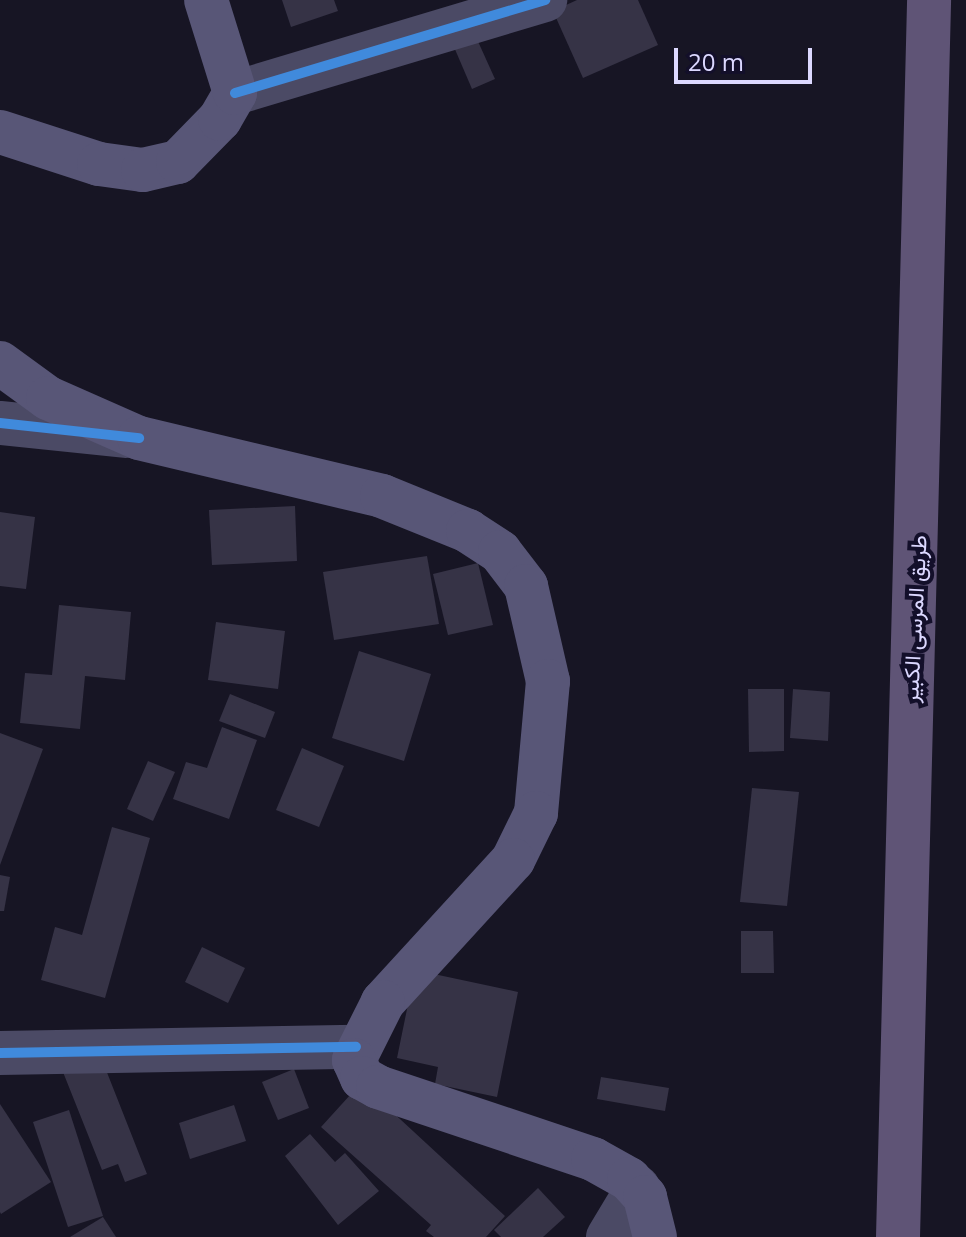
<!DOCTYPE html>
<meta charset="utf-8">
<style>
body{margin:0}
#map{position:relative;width:966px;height:1237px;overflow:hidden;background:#171524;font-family:"Open Sans",Vazirmatn,sans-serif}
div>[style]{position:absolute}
.building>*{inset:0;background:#363346}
.minor>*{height:44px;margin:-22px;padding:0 22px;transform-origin:22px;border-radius:22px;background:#4b4a65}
.secondary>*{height:44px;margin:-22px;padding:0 22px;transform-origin:22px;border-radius:22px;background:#585677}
.primary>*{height:44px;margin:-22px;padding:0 22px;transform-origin:22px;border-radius:22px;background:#5f5476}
.cycleway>*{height:10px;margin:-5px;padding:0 5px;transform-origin:5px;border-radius:5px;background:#408adc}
span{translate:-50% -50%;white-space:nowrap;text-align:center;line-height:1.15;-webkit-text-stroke:8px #130f2a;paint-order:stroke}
.street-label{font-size:22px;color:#dcd8ff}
.scale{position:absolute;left:674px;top:48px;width:138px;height:36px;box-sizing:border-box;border:4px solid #dcd8ff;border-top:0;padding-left:10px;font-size:24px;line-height:28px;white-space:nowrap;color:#dcd8ff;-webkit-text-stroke:6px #130f2a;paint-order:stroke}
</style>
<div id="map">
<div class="building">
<div style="clip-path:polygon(282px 0,334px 0,338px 11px,291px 27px)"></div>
<div style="clip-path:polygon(577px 0,638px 0,658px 45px,583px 78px,553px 11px)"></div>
<div style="clip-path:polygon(476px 37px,495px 79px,472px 89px,454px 47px)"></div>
<div style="clip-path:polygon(295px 506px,297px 561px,212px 565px,209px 510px)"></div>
<div style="clip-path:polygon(0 512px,35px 517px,26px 589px,0 586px)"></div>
<div style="clip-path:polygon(427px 556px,439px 624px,334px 640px,323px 572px)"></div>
<div style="clip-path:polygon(478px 563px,493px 625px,448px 635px,433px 574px)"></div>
<div style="clip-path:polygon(59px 605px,131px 612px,125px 680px,85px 676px,80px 729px,20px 723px,25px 673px,52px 675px)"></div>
<div style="clip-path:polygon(216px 622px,285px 631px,278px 689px,208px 680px)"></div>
<div style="clip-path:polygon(359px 651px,431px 674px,404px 761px,332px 738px)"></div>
<div style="clip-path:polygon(748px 689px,784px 689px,784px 751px,749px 752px)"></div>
<div style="clip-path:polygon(793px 689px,830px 692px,828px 741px,790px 738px)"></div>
<div style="clip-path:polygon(230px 694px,275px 712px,265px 738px,219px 721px)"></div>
<div style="clip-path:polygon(222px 727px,257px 740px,229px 819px,173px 799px,186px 762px,207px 768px)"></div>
<div style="clip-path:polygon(0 733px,43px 749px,0 865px)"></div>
<div style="clip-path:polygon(302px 748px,344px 766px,319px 827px,276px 810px)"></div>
<div style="clip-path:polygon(148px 761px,175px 772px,153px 821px,127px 809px)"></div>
<div style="clip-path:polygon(752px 788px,799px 792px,787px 906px,740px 902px)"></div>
<div style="clip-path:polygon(112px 827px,150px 838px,105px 998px,41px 980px,55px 927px,82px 935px)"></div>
<div style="clip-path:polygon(0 875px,10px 877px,4px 911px,0 911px)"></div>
<div style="clip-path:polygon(741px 931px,773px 931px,774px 973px,741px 973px)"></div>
<div style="clip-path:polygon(202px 947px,245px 968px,228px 1003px,185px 982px)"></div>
<div style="clip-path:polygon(415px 970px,518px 992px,497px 1097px,435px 1084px,438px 1067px,397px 1058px)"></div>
<div style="clip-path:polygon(95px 1042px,147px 1174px,125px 1182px,118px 1164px,102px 1170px,57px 1057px)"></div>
<div style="clip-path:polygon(294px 1069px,309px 1108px,278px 1120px,262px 1082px)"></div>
<div style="clip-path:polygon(601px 1077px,669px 1088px,665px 1111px,597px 1099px)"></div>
<div style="clip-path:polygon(361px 1083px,505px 1216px,486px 1237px,434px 1237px,426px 1231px,431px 1225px,321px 1127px)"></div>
<div style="clip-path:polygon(0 1104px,51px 1182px,1px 1214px,0 1212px)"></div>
<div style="clip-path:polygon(234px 1105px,246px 1141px,190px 1159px,179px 1123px)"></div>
<div style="clip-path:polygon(69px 1110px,103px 1216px,68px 1227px,33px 1122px)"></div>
<div style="clip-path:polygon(310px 1134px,335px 1162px,345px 1153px,379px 1191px,338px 1225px,285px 1156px)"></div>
<div style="clip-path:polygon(538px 1188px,565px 1217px,543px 1237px,501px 1237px,494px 1230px)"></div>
<div style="clip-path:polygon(103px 1217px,116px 1237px,70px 1237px)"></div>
</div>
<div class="minor">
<div style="left:235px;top:93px;width:324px;rotate:-16.7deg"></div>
<div style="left:0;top:423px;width:126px;rotate:5.9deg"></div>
<div style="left:0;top:1053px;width:356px;rotate:-1deg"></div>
<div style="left:608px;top:1237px;width:58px;rotate:-59deg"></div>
</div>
<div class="secondary">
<div style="left:0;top:132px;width:104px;rotate:17.9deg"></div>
<div style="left:99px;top:164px;width:44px;rotate:7.8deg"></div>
<div style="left:143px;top:170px;width:36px;rotate:-13deg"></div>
<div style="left:178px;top:162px;width:60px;rotate:-45.7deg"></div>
<div style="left:220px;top:119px;width:30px;rotate:-60deg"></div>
<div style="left:235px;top:93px;width:97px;rotate:-107.3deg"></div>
<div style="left:0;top:363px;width:59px;rotate:36.1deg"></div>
<div style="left:48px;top:398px;width:99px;rotate:23.7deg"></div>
<div style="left:139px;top:438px;width:250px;rotate:13.4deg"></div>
<div style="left:382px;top:496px;width:93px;rotate:22.1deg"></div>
<div style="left:468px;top:531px;width:38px;rotate:33deg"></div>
<div style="left:500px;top:552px;width:43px;rotate:52.6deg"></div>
<div style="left:526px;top:586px;width:98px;rotate:77deg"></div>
<div style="left:548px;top:681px;width:133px;rotate:95.2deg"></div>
<div style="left:536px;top:813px;width:52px;rotate:116.1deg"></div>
<div style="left:513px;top:860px;width:193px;rotate:132.5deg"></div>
<div style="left:383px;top:1002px;width:65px;rotate:116.6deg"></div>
<div style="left:354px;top:1060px;width:20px;rotate:66deg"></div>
<div style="left:362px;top:1078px;width:18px;rotate:29deg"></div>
<div style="left:378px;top:1087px;width:227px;rotate:18.5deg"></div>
<div style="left:593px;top:1159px;width:41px;rotate:29.1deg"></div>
<div style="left:629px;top:1179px;width:24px;rotate:48deg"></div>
<div style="left:645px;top:1197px;width:41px;rotate:76deg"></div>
</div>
<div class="primary">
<div style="left:898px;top:1237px;width:1237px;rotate:-88.56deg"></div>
</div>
<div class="cycleway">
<div style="left:235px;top:93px;width:324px;rotate:-16.7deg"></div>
<div style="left:0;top:423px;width:140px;rotate:6.2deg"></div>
<div style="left:0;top:1053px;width:356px;rotate:-1deg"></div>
</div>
<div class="street-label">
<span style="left:914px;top:619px;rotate:-87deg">طريق المرسى الكبير</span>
</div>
<div class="scale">20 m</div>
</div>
